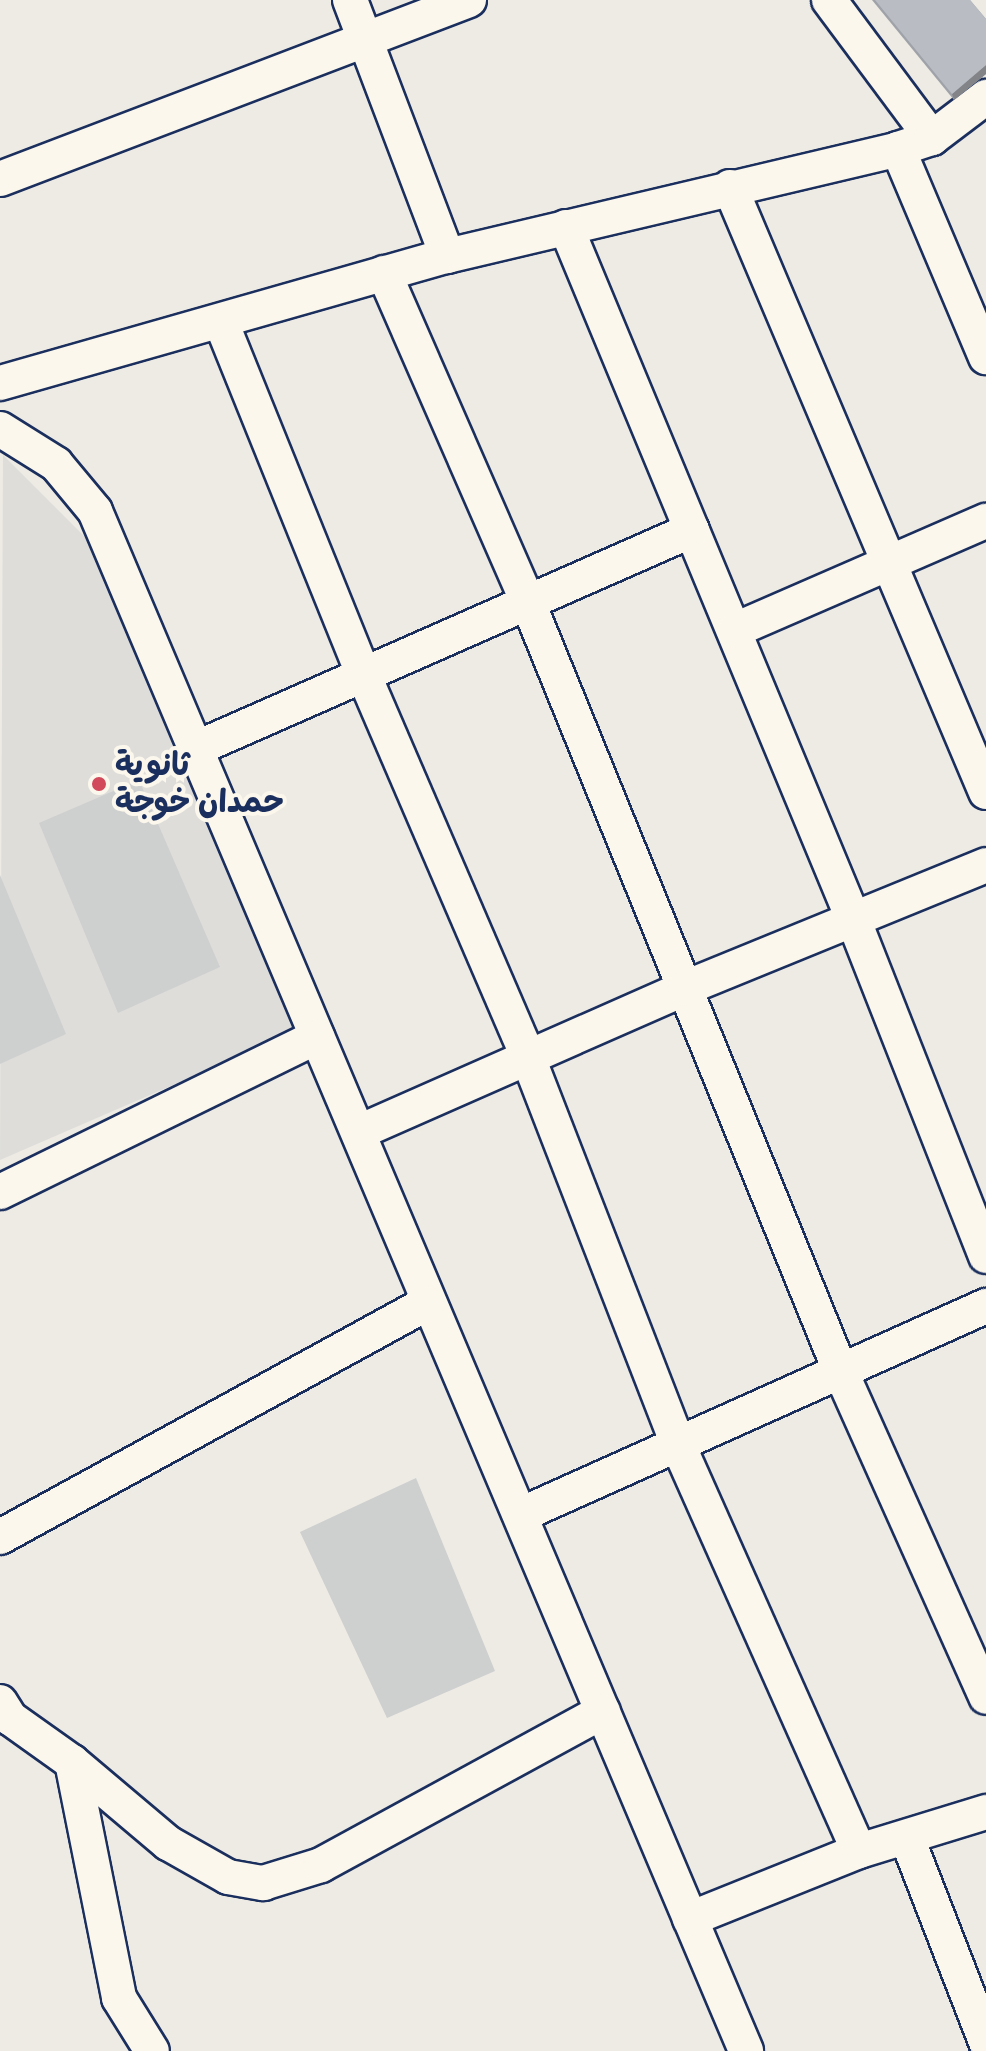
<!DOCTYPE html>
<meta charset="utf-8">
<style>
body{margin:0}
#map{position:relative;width:986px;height:2051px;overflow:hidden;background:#eeebe4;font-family:Caveat,"Playpen Sans Arabic",sans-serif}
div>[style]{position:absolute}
.built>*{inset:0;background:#deddda}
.green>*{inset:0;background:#cecfcf}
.roads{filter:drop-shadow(2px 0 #1b2f5e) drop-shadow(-2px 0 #1b2f5e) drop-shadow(0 2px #1b2f5e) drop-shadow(0 -2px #1b2f5e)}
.street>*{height:34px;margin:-17px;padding:0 17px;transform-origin:17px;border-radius:17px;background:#fbf7ec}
.wall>*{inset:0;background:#9fa2a8}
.shaded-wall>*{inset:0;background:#828488}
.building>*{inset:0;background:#b9bcc3}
.dots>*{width:22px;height:22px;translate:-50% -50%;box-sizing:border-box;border:4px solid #fbf7ec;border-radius:50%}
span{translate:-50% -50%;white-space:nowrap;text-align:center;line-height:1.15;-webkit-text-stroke:8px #fbf7ec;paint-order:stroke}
.poi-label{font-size:32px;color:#1b2f5e;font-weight:700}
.left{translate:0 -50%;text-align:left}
</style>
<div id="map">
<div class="built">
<div style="clip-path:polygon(3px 455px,88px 540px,307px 1027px,0 1160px)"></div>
</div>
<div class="green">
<div style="clip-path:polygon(139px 780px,220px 967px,118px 1013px,39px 823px)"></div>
<div style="clip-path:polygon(0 875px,66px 1034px,0 1064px)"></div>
<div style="clip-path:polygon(416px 1478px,495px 1671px,387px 1718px,300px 1532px)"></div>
</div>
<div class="roads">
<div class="street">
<div style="left:350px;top:0;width:274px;rotate:69.2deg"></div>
<div style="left:829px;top:0;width:172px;rotate:53.3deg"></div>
<div style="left:898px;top:149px;width:226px;rotate:67.1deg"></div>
<div style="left:0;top:179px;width:502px;rotate:-20.89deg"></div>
<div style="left:730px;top:187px;width:657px;rotate:67.06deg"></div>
<div style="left:566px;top:227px;width:751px;rotate:67.46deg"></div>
<div style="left:854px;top:921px;width:360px;rotate:68.5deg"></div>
<div style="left:384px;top:273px;width:362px;rotate:66.4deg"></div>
<div style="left:529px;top:605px;width:826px;rotate:67.88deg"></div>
<div style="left:840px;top:1370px;width:358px;rotate:65.9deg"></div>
<div style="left:221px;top:322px;width:384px;rotate:68deg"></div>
<div style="left:365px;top:678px;width:410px;rotate:66.7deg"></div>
<div style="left:527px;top:1055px;width:420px;rotate:68.8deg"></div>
<div style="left:679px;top:1447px;width:442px;rotate:66deg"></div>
<div style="left:0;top:383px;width:465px;rotate:-15.9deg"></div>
<div style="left:447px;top:256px;width:464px;rotate:-13.3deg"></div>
<div style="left:898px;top:149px;width:36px;rotate:-18deg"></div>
<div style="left:932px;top:138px;width:68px;rotate:-37.2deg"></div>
<div style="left:0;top:429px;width:66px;rotate:32deg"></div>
<div style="left:56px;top:464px;width:61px;rotate:50.3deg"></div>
<div style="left:95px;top:511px;width:1672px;rotate:67.08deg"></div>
<div style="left:735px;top:630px;width:274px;rotate:-23.5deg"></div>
<div style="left:195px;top:749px;width:543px;rotate:-23.78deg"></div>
<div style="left:359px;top:1132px;width:356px;rotate:-23.8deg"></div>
<div style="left:685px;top:988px;width:325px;rotate:-22.2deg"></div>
<div style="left:0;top:1192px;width:353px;rotate:-26.1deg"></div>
<div style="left:520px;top:1515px;width:511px;rotate:-24.16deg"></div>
<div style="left:0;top:1537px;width:486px;rotate:-28.7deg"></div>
<div style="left:0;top:1702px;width:19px;rotate:58deg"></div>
<div style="left:10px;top:1718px;width:76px;rotate:35.4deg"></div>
<div style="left:72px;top:1762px;width:126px;rotate:40.2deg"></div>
<div style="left:168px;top:1843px;width:69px;rotate:29.5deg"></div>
<div style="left:228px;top:1877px;width:36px;rotate:10deg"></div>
<div style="left:263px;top:1883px;width:61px;rotate:-17.2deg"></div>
<div style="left:321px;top:1865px;width:321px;rotate:-28.6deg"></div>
<div style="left:72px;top:1762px;width:241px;rotate:78.7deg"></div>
<div style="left:119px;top:1998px;width:62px;rotate:58.1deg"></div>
<div style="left:907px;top:1838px;width:219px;rotate:68.8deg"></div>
<div style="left:690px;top:1919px;width:182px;rotate:-21.9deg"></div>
<div style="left:859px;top:1851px;width:133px;rotate:-17.1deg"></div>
</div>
</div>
<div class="wall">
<div style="clip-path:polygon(872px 0,970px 0,986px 19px,986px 74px,954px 100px)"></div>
</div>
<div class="shaded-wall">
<div style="clip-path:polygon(986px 65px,986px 74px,954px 100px,952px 94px)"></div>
</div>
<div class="building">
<div style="clip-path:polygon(875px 0,970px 0,986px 19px,986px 65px,952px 94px)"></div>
</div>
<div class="dots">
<div style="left:99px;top:784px;background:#d1495b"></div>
</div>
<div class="poi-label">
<span class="left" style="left:115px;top:784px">ثانوية<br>حمدان خوجة</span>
</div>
</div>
